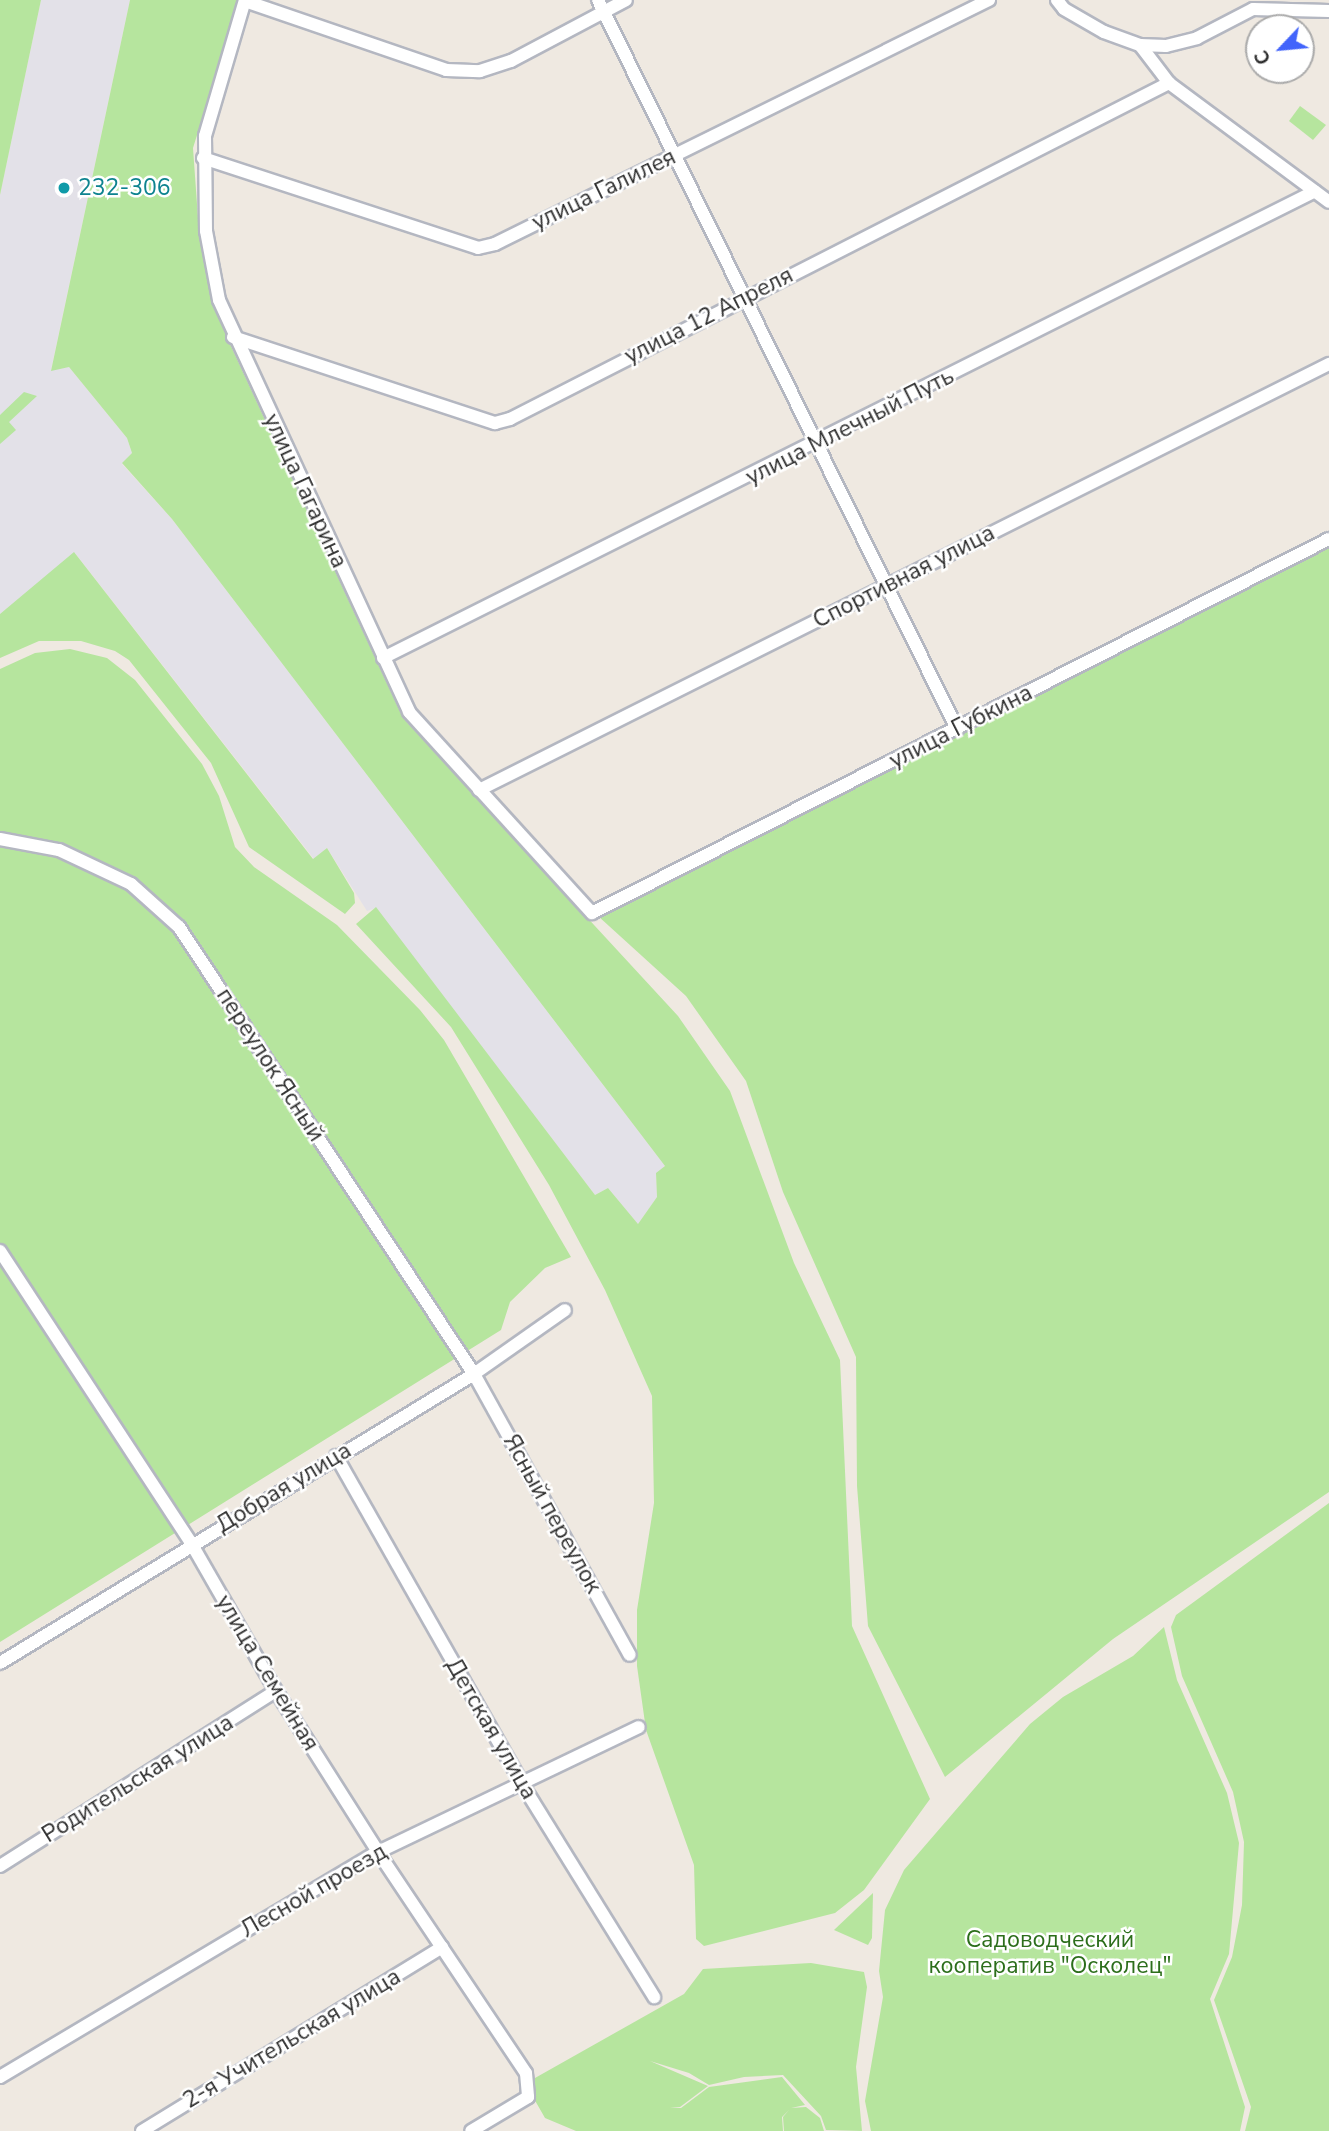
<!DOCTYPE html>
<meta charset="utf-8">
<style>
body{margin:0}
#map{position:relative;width:1329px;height:2131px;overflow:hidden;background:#efe9e1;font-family:"Nunito Sans",sans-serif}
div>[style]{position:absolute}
.industrial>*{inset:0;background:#e3e1e8}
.green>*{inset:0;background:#b6e59e}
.roads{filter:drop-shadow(2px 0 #b4b7c1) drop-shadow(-2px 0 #b4b7c1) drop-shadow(0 2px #b4b7c1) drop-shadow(0 -2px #b4b7c1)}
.minor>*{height:12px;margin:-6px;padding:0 6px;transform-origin:6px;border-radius:6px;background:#fff}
.dots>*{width:19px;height:19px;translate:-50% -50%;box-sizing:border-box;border:4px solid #fff;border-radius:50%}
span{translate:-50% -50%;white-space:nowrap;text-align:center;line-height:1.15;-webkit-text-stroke:5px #fff;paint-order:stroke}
.culture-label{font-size:23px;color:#0d838f}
.left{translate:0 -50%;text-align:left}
.street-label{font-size:23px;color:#2e2e2e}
.park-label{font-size:23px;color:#2c6e1b}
.north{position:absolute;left:1245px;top:14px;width:70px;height:70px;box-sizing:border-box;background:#fff;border:2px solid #ababab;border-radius:50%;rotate:244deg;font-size:19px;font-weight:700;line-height:28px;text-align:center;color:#2e2e2e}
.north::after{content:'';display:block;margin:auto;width:24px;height:32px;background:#4264fb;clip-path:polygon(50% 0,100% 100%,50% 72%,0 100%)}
</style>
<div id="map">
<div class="industrial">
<div style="clip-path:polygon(41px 0,130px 0,51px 370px,69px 367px,127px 438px,132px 453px,122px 464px,172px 519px,665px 1166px,656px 1174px,657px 1197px,638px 1224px,608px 1188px,595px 1195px,376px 908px,367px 911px,327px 848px,314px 859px,75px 553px,0 614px,0 195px)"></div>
</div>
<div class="green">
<div style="clip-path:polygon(0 0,41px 0,0 195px)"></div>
<div style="clip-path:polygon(130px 0,239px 0,193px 148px,199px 232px,212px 301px,230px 344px,403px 718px,678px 1016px,730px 1091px,794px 1263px,840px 1360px,852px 1626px,930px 1799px,864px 1890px,835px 1913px,704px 1946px,696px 1939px,694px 1865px,646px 1730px,637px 1666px,637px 1610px,654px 1503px,652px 1396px,605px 1290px,549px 1185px,451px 1027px,356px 924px,376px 907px,595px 1195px,608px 1188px,638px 1224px,657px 1197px,656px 1173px,665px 1166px,172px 519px,122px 463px,132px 453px,127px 438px,69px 367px,51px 371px)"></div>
<div style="clip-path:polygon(1300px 106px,1326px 125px,1313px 140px,1289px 121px)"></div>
<div style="clip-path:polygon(24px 392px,37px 396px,9px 422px,16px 430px,0 444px,0 415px)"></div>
<div style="clip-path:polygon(1329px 547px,1329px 1492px,1113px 1639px,945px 1777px,868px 1626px,857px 1486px,856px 1357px,783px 1192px,746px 1081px,686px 996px,598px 916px)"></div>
<div style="clip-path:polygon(74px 552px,313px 859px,327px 848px,354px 893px,355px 903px,345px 914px,249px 847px,211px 763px,129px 660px,115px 651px,81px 641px,39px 641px,0 658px,0 614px)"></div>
<div style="clip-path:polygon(70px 649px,107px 658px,135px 680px,202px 764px,219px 796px,235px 847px,254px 867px,337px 925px,420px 1010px,444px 1040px,571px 1257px,545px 1268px,510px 1302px,501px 1330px,0 1642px,0 669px,35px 653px)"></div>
<div style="clip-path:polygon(1329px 1503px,1329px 2131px,1245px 2131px,1251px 2107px,1214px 2000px,1232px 1957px,1242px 1905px,1244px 1842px,1233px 1792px,1182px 1676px,1171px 1627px,1176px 1615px)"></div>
<div style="clip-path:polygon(1164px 1627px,1177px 1680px,1227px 1793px,1239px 1843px,1229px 1954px,1210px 1999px,1245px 2107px,1240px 2131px,871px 2131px,865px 2101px,883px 1997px,879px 1971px,885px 1910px,904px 1870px,1030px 1724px,1063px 1697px,1133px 1656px)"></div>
<div style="clip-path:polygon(873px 1893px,872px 1938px,868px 1945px,834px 1930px)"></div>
<div style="clip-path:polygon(811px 1963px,864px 1972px,867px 1987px,856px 2067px,862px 2131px,826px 2130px,821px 2116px,783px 2075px,744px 2077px,709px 2085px,689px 2073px,650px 2061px,708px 2086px,680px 2107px,670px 2108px,681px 2108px,709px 2087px,782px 2077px,805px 2105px,791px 2108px,806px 2107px,820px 2118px,824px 2131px,784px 2131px,783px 2117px,789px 2110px,782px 2117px,783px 2131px,576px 2131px,545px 2118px,533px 2097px,535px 2078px,684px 1994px,703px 1969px)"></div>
</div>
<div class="roads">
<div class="minor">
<div style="left:245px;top:0;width:142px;rotate:106.4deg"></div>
<div style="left:205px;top:136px;width:95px;rotate:89.4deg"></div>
<div style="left:206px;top:231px;width:70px;rotate:79.3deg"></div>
<div style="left:219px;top:300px;width:454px;rotate:65.2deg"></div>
<div style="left:409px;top:712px;width:272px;rotate:47.7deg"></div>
<div style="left:592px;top:913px;width:826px;rotate:-26.91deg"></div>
<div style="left:598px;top:0;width:813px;rotate:63.78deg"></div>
<div style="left:1057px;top:0;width:11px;rotate:52deg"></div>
<div style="left:1064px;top:9px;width:46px;rotate:29.9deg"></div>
<div style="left:1104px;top:32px;width:38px;rotate:20deg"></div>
<div style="left:1140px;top:45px;width:48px;rotate:52.7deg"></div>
<div style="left:1169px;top:83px;width:199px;rotate:36.6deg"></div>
<div style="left:245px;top:1px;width:213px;rotate:18.9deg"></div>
<div style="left:446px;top:70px;width:34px;rotate:2deg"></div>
<div style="left:480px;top:71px;width:33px;rotate:-18deg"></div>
<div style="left:511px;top:61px;width:130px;rotate:-27.9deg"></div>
<div style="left:1140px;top:45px;width:26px;rotate:2deg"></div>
<div style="left:1166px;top:46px;width:32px;rotate:-14deg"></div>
<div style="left:1197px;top:38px;width:63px;rotate:-27.4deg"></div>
<div style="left:1253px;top:9px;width:76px;rotate:1.5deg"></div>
<div style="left:203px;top:158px;width:289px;rotate:18.1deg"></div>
<div style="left:478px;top:248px;width:17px;rotate:-13deg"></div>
<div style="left:495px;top:244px;width:551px;rotate:-26.29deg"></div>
<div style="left:233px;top:337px;width:276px;rotate:18.2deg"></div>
<div style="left:495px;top:423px;width:16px;rotate:-15deg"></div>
<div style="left:510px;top:419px;width:740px;rotate:-27.02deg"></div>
<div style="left:383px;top:658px;width:1042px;rotate:-26.61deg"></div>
<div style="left:479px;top:790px;width:951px;rotate:-26.62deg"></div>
<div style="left:0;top:839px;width:60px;rotate:10.6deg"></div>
<div style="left:59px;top:850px;width:80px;rotate:25.3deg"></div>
<div style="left:131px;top:884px;width:64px;rotate:41.9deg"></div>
<div style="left:179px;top:927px;width:536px;rotate:56.58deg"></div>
<div style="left:474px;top:1374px;width:321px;rotate:61deg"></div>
<div style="left:0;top:1251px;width:349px;rotate:56.8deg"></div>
<div style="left:191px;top:1543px;width:171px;rotate:60.1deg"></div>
<div style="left:276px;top:1691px;width:191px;rotate:57.6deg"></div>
<div style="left:378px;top:1852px;width:266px;rotate:56.2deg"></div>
<div style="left:526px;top:2073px;width:24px;rotate:85deg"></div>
<div style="left:528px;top:2097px;width:66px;rotate:149.2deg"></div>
<div style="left:336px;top:1456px;width:377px;rotate:60.4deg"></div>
<div style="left:522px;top:1784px;width:251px;rotate:58.2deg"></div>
<div style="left:0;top:1663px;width:555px;rotate:-31.37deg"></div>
<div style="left:474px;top:1374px;width:111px;rotate:-35.1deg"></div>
<div style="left:0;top:1866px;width:327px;rotate:-32.4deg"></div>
<div style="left:0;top:2077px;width:440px;rotate:-30.8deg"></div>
<div style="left:378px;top:1852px;width:289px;rotate:-25.6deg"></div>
<div style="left:142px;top:2131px;width:352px;rotate:-31.5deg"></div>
</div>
</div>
<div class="dots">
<div style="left:64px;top:188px;background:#0f9aa8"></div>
</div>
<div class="culture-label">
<span class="left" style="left:78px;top:188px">232-306</span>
</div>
<div class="street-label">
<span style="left:604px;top:190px;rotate:-26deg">улица Галилея</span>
<span style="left:709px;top:316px;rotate:-27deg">улица 12 Апреля</span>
<span style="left:850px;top:427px;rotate:-27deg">улица Млечный Путь</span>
<span style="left:305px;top:491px;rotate:65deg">улица Гагарина</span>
<span style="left:904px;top:577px;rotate:-27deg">Спортивная улица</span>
<span style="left:961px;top:727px;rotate:-27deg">улица Губкина</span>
<span style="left:270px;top:1065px;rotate:57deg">переулок Ясный</span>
<span style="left:284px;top:1488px;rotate:-31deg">Добрая улица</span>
<span style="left:552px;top:1514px;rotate:61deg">Ясный переулок</span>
<span style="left:267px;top:1673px;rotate:59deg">улица Семейная</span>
<span style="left:491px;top:1729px;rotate:60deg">Детская улица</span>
<span style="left:138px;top:1779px;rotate:-32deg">Родительская улица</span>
<span style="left:314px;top:1891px;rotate:-30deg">Лесной проезд</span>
<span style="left:292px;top:2039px;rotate:-31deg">2-я Учительская улица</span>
</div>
<div class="park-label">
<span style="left:1050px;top:1953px">Садоводческий<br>кооператив "Осколец"</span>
</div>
<div class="north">С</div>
</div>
